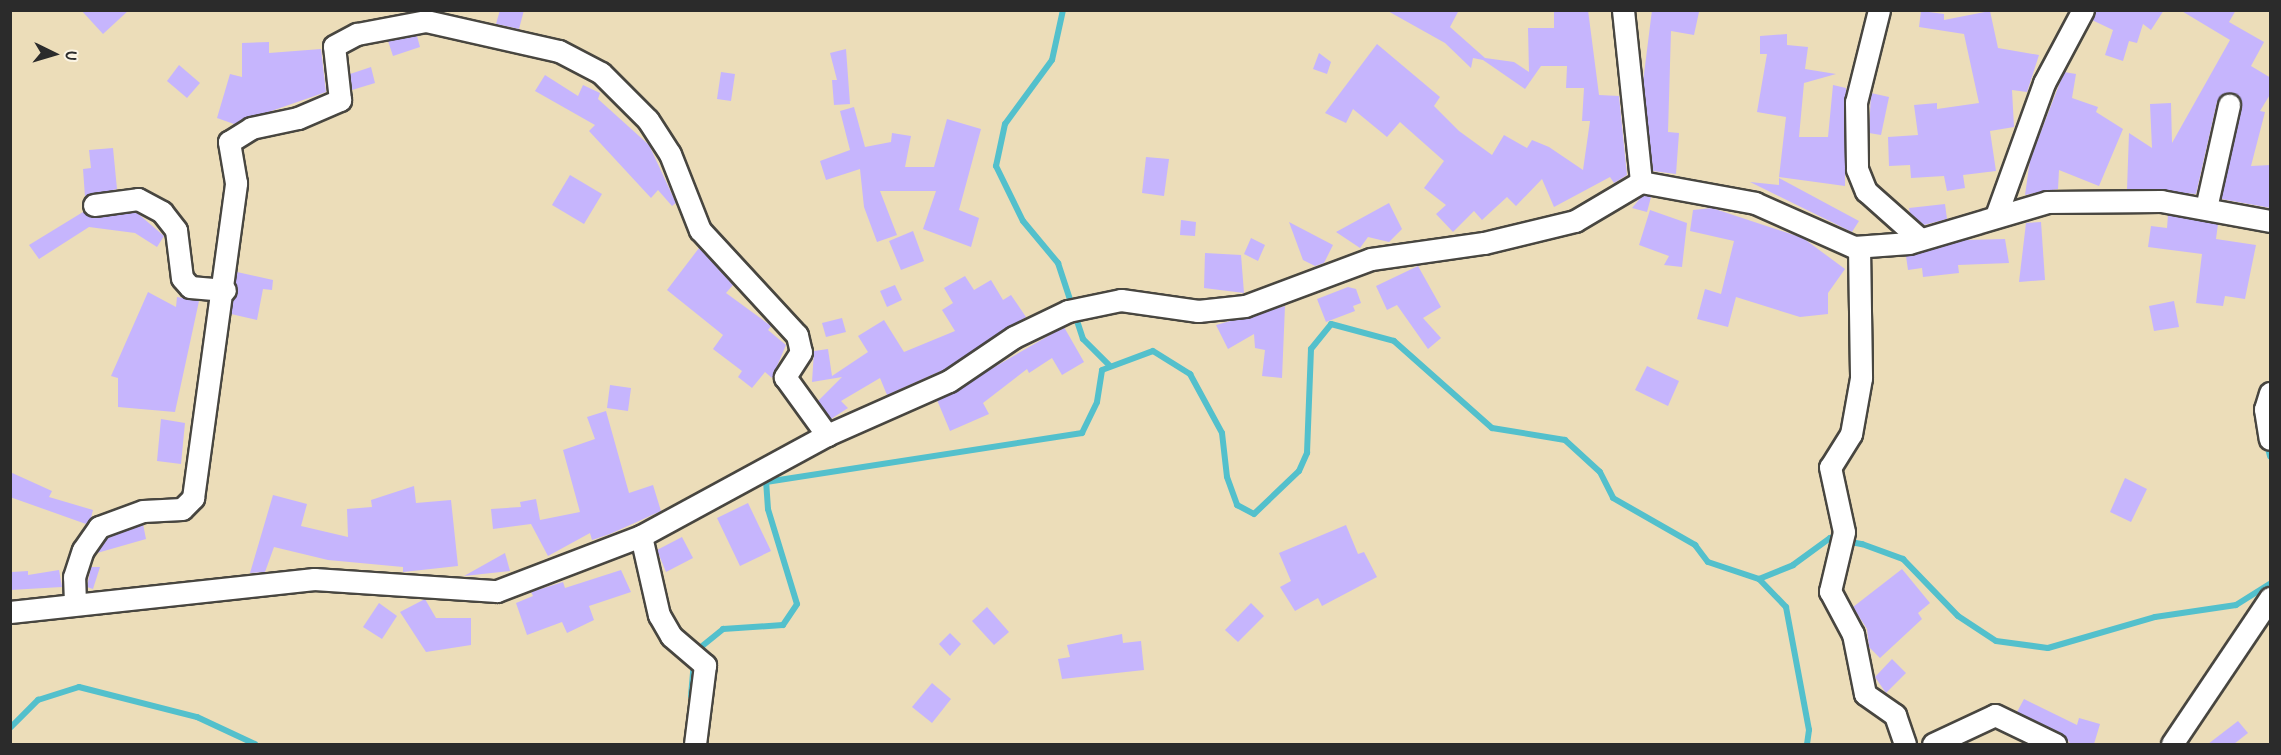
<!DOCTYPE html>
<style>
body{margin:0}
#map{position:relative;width:2281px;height:755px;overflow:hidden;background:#ecddb9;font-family:"Patrick Hand",sans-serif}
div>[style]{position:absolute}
.stream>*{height:6px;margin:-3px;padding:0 3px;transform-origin:3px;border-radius:3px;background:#53c0cc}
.building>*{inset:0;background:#c6b5fd}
.roads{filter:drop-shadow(2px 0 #484640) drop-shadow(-2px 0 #484640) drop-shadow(0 2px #484640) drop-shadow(0 -2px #484640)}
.minor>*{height:21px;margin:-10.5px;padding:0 10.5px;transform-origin:10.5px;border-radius:10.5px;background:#fff}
span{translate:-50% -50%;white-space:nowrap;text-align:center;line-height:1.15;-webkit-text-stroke:4.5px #fcf5e5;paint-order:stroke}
.frame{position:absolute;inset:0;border:12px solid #2b2b2b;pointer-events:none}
.north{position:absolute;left:24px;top:24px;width:60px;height:60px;-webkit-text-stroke:4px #fcf5e5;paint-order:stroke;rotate:95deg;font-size:16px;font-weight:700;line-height:24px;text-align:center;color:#2b2b2b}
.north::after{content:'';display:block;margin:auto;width:21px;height:27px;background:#2b2b2b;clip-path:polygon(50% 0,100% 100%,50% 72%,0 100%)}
</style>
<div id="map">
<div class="stream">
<div style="left:1063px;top:10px;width:51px;rotate:102.4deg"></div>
<div style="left:1052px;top:60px;width:79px;rotate:126.3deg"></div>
<div style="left:1005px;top:124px;width:43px;rotate:102.1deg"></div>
<div style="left:996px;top:166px;width:61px;rotate:63.9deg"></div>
<div style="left:1023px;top:221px;width:55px;rotate:50.2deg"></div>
<div style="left:1058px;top:263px;width:80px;rotate:71.8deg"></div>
<div style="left:1083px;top:339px;width:38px;rotate:45deg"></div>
<div style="left:2266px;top:441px;width:16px;rotate:75deg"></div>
<div style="left:1759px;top:579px;width:37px;rotate:-22deg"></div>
<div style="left:1793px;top:565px;width:46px;rotate:-36.1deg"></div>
<div style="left:1830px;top:538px;width:33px;rotate:11deg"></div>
<div style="left:1862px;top:544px;width:44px;rotate:20.1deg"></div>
<div style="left:1903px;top:559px;width:79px;rotate:46deg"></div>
<div style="left:1958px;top:616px;width:45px;rotate:33.3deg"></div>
<div style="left:1996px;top:641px;width:52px;rotate:7.7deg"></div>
<div style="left:2048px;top:648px;width:111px;rotate:-16.2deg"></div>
<div style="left:2155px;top:617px;width:82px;rotate:-8.4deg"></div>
<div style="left:2236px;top:605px;width:40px;rotate:-32deg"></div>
<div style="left:696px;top:651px;width:35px;rotate:-39deg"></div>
<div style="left:723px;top:629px;width:60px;rotate:-3.8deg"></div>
<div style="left:783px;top:625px;width:25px;rotate:-56deg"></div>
<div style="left:797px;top:604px;width:99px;rotate:-107deg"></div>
<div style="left:768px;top:509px;width:27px;rotate:-94deg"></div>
<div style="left:766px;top:482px;width:320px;rotate:-8.8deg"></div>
<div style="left:1082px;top:433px;width:34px;rotate:-64deg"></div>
<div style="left:1097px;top:402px;width:32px;rotate:-81deg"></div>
<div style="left:1102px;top:370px;width:54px;rotate:-20.4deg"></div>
<div style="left:1153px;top:351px;width:44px;rotate:31.9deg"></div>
<div style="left:1190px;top:374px;width:67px;rotate:61.5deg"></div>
<div style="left:1222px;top:433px;width:44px;rotate:83.5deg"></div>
<div style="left:1227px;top:477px;width:30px;rotate:70deg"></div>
<div style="left:1237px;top:505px;width:19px;rotate:28deg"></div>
<div style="left:1254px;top:514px;width:62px;rotate:-43.7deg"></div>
<div style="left:1299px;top:471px;width:20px;rotate:-66deg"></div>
<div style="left:1307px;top:453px;width:104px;rotate:-87.8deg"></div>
<div style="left:1311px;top:349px;width:32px;rotate:-51deg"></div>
<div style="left:1331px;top:324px;width:65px;rotate:15.1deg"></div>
<div style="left:1394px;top:341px;width:131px;rotate:41.6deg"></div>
<div style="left:1492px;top:428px;width:74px;rotate:9.3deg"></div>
<div style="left:1565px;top:440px;width:47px;rotate:42.4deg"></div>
<div style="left:1600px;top:472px;width:29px;rotate:63deg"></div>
<div style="left:1613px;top:498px;width:95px;rotate:29.8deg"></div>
<div style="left:1695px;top:545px;width:21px;rotate:53deg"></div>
<div style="left:1708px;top:562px;width:54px;rotate:18.4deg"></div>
<div style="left:1759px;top:579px;width:39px;rotate:46deg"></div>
<div style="left:1786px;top:607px;width:125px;rotate:79.4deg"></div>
<div style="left:1809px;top:730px;width:14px;rotate:98deg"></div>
<div style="left:691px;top:696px;width:35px;rotate:-85deg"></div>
<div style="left:10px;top:728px;width:40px;rotate:-45deg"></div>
<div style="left:38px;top:700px;width:43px;rotate:-17.6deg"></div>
<div style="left:79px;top:687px;width:122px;rotate:14.3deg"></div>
<div style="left:197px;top:717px;width:64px;rotate:25deg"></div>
</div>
<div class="building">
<div style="clip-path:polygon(81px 10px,129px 10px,103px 34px)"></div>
<div style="clip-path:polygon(500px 10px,524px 10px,519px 29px,496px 24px)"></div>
<div style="clip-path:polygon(1386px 10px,1459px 10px,1450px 27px,1485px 58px,1514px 62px,1529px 72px,1528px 28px,1554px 28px,1554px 10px,1588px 10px,1599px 95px,1619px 96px,1627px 175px,1614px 183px,1610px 177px,1554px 207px,1542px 179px,1516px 206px,1507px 197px,1482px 220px,1474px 211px,1453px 232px,1436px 214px,1446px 205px,1424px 188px,1444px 161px,1400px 122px,1387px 137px,1353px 109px,1346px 123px,1325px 113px,1377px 44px,1440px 97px,1434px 106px,1459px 131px,1492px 155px,1504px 135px,1527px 148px,1532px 140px,1549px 147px,1583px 170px,1590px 121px,1582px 121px,1584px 88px,1566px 88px,1567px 66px,1541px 66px,1525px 89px,1483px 60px,1473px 58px,1471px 68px,1445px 43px)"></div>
<div style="clip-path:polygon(1652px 10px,1699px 12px,1694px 35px,1671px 31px,1668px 132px,1679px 133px,1676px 174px,1653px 171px,1643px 82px)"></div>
<div style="clip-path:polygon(2096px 10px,2164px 10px,2151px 30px,2143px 24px,2137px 43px,2129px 41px,2123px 61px,2105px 55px,2113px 30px,2092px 20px)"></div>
<div style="clip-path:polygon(2180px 10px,2236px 10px,2229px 22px,2264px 42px,2251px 66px,2271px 78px,2271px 93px,2260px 111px,2265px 112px,2251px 166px,2271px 165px,2271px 208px,2221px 199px,2241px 108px,2231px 93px,2217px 102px,2196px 194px,2127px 189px,2129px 133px,2152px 148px,2150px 104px,2171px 103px,2172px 143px,2230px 40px)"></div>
<div style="clip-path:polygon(1921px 11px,1944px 14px,1944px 20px,1990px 11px,1998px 48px,2039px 55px,2027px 92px,2012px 90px,2014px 127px,1990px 131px,1996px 171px,1963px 175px,1965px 188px,1947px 191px,1944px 176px,1911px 178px,1910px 165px,1889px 166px,1888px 137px,1918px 135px,1914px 105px,1937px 103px,1937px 109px,1979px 103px,1964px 34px,1919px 27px)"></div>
<div style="clip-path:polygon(1787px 34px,1787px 45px,1808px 47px,1805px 69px,1836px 74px,1804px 83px,1799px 137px,1828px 137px,1833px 85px,1846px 88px,1845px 186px,1779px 177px,1786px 117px,1757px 112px,1767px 54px,1760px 54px,1760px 36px)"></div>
<div style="clip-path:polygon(417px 36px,420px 47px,393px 56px,388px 41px)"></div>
<div style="clip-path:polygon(269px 42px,269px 53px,321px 49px,326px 92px,234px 124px,217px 118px,230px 74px,242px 77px,242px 43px)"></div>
<div style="clip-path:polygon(846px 49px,850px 104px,834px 105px,832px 80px,837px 80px,830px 53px)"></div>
<div style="clip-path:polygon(1319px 53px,1331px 62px,1327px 74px,1313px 69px)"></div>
<div style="clip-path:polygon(179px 65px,200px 83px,187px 98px,167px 81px)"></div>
<div style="clip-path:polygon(371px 67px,375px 83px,352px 90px,350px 74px)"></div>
<div style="clip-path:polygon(721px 72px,735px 74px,731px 101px,717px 99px)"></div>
<div style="clip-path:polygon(2064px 72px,2076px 74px,2072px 98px,2098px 107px,2096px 112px,2123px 129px,2099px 186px,2059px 170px,2058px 189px,2025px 195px,2030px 160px)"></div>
<div style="clip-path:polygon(545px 75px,578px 96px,583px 85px,600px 93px,598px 99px,649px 145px,676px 203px,672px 206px,658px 190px,651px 198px,589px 131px,595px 125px,535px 91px)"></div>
<div style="clip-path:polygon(1871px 93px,1889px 97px,1881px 135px,1869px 133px)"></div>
<div style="clip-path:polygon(854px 107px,865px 147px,891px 142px,892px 133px,911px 136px,905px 167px,934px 167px,947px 119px,981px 129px,959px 210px,979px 218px,971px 247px,923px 229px,936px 191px,880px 191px,897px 235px,877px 242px,864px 207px,860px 169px,826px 180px,820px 161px,850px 150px,840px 111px)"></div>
<div style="clip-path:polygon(113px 148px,117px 189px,85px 197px,83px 169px,91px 168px,89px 150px)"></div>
<div style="clip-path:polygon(1146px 157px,1169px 159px,1164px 196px,1142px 193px)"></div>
<div style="clip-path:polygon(570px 175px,602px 194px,584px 224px,552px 205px)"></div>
<div style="clip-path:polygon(1779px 178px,1859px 221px,1852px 232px,1750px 182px,1779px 185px)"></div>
<div style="clip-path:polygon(1643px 195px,1651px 197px,1647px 212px,1632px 208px)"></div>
<div style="clip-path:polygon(1389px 203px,1402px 229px,1389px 242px,1368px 237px,1360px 248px,1336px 232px)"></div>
<div style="clip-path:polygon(1945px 204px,1947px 219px,1924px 225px,1910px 213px,1909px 208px)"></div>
<div style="clip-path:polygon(1712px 208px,1803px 238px,1845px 269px,1828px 293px,1828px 314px,1800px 317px,1736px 297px,1728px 327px,1697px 319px,1705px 289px,1721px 294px,1734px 241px,1690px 231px,1693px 210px)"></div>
<div style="clip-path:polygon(1650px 210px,1687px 223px,1682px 267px,1664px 265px,1669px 256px,1639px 245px)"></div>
<div style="clip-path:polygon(83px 212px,95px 218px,136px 212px,164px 236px,157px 247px,135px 233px,89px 227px,39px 259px,29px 245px)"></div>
<div style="clip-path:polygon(2168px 215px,2218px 224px,2216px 239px,2256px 245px,2245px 299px,2225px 296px,2223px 306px,2196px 303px,2202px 254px,2148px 247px,2151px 226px,2167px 228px)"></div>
<div style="clip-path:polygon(1181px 220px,1196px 222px,1195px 236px,1180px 235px)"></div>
<div style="clip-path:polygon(1289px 222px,1333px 245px,1324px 263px,1315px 266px,1303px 260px)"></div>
<div style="clip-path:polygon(2041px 222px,2045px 280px,2019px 282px,2026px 223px)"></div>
<div style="clip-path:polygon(913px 231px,924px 261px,901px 270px,889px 241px)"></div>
<div style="clip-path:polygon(1251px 238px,1265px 245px,1258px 261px,1244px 254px)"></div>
<div style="clip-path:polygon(2005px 239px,2009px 263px,1958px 265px,1959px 273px,1923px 277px,1922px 268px,1908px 270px,1906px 256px,1965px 240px)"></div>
<div style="clip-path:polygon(699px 248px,733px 285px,726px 293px,771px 326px,768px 330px,786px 345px,772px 378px,765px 372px,752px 388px,738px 377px,742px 371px,713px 349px,723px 335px,667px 290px)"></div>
<div style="clip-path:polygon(1205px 253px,1241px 255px,1244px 293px,1204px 288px)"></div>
<div style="clip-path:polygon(1418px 266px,1441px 307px,1423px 318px,1441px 338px,1428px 349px,1397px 305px,1387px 310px,1376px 286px)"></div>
<div style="clip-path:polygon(237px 272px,273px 280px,272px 290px,263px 289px,257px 320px,231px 314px)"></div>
<div style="clip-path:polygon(965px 276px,974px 290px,991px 280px,1003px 300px,1011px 295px,1026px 317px,943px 370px,887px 395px,880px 378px,841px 401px,848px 408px,831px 419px,818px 401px,842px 377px,812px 382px,814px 351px,828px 349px,832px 376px,868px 352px,858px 336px,884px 320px,904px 352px,955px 331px,942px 310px,953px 303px,944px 288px)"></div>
<div style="clip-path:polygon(895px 285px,902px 300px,887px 307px,880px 291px)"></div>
<div style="clip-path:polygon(1348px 287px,1356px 289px,1361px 303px,1353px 306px,1355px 311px,1326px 322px,1317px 299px)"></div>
<div style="clip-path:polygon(148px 292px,176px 307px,177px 297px,199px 301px,175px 412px,118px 407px,118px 378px,111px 376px)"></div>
<div style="clip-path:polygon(2174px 301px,2179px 327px,2154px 331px,2149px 306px)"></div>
<div style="clip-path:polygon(1285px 306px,1282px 378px,1262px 376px,1265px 350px,1255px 348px,1254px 334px,1228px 349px,1216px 325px)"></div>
<div style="clip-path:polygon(842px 318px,846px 332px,826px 337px,822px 323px)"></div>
<div style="clip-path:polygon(1064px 327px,1084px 362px,1062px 375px,1052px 358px,1029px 373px,1027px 369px,983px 403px,989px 414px,950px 431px,937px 400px)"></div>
<div style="clip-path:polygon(1647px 366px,1679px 381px,1668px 406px,1635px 390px)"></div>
<div style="clip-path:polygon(610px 385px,631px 388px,628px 411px,607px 408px)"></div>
<div style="clip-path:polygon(606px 411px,629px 493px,653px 485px,661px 511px,610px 534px,592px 540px,590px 533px,548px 556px,531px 524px,493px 529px,491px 509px,521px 507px,520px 502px,536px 499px,540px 520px,580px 512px,563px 450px,595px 439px,587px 417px)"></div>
<div style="clip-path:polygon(161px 419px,185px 423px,181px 464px,157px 461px)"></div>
<div style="clip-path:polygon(10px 472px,52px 491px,49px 497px,93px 510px,91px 518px,86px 524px,10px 497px)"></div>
<div style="clip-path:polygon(2125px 478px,2147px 489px,2131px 522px,2110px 512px)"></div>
<div style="clip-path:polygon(414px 486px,416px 503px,451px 500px,458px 566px,403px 572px,403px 567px,328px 560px,274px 547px,265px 572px,250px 573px,273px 495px,307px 504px,301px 526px,348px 537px,347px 509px,372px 507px,371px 500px)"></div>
<div style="clip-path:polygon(748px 503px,771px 551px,740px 566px,717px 518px)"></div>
<div style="clip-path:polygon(143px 524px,146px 539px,97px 553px,107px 538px)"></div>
<div style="clip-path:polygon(1346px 525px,1358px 554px,1364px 552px,1377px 577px,1322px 606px,1318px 598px,1295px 611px,1280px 587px,1291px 581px,1279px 553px)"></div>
<div style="clip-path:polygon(682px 537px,693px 558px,666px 572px,657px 550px)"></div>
<div style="clip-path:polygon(505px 553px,510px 571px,464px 576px)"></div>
<div style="clip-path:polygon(91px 567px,100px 567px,93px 589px,87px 587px)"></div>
<div style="clip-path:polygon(1902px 569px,1930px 603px,1918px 613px,1922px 619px,1880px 658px,1869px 647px,1867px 629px,1853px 607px)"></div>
<div style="clip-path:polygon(59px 570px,62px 587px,10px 590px,12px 572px,28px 571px,28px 575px)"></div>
<div style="clip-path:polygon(621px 570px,631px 592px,589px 606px,594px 620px,567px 633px,562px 622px,527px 635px,516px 603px,533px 596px,531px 592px,563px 582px,565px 588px)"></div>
<div style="clip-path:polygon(425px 599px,436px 618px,471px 618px,471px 645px,426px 652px,400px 612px)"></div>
<div style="clip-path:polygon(379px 603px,397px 616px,382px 639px,363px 627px)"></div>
<div style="clip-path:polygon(1251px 603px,1264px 616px,1238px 642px,1225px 630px)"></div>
<div style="clip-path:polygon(987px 607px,1009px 632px,994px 645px,972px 621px)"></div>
<div style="clip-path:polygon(950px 633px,961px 644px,950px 656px,939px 644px)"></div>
<div style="clip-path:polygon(1122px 634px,1123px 643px,1141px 641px,1144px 670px,1062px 679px,1058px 659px,1070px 657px,1067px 645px)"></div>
<div style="clip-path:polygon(1892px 659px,1906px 673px,1886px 693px,1875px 677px)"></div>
<div style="clip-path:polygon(932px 683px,951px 699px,932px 723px,912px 707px)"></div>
<div style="clip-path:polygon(2024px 699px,2077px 725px,2079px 718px,2100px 724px,2094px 744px,2071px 744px,2061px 733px,2017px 712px)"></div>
<div style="clip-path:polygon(2238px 721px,2248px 733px,2234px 744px,2208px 744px)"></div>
</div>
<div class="roads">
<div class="minor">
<div style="left:1623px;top:10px;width:173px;rotate:84deg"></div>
<div style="left:1879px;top:10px;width:95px;rotate:104deg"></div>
<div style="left:1856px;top:102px;width:67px;rotate:89.1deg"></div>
<div style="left:1857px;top:169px;width:24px;rotate:68deg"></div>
<div style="left:1866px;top:191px;width:72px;rotate:41.6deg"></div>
<div style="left:94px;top:205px;width:44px;rotate:-7.8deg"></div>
<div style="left:138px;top:199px;width:27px;rotate:28deg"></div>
<div style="left:162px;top:212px;width:23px;rotate:52deg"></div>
<div style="left:176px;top:230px;width:48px;rotate:82.9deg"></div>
<div style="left:182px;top:278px;width:12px;rotate:48deg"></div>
<div style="left:190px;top:287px;width:35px;rotate:5deg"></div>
<div style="left:2206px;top:208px;width:106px;rotate:-77.4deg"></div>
<div style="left:1997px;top:213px;width:138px;rotate:-70.1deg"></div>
<div style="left:2044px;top:83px;width:83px;rotate:-61.9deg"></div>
<div style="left:1859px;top:247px;width:131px;rotate:89.1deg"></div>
<div style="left:1861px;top:378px;width:57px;rotate:100.1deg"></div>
<div style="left:1851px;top:434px;width:39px;rotate:122deg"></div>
<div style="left:1830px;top:467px;width:66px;rotate:77.8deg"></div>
<div style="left:1844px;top:532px;width:61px;rotate:103.3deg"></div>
<div style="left:1830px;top:591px;width:49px;rotate:61.9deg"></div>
<div style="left:1853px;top:634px;width:61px;rotate:78.7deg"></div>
<div style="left:1865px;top:694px;width:37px;rotate:35deg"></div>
<div style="left:1895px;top:715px;width:31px;rotate:71deg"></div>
<div style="left:2270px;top:393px;width:17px;rotate:107deg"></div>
<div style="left:2265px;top:409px;width:30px;rotate:81deg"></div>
<div style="left:641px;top:536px;width:81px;rotate:77.2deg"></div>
<div style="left:659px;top:615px;width:24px;rotate:60deg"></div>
<div style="left:671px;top:636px;width:45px;rotate:40.5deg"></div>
<div style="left:705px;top:665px;width:80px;rotate:97.2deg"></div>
<div style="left:75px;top:603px;width:26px;rotate:-92deg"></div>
<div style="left:74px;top:577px;width:28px;rotate:-72deg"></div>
<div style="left:83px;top:550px;width:28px;rotate:-55deg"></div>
<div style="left:99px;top:527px;width:47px;rotate:-20deg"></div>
<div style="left:143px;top:511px;width:39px;rotate:-3deg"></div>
<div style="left:182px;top:509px;width:16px;rotate:-45deg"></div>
<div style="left:193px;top:498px;width:318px;rotate:-82.2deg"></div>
<div style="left:236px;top:183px;width:42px;rotate:-99.7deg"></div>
<div style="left:229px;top:142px;width:26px;rotate:-32deg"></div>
<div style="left:251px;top:128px;width:48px;rotate:-12deg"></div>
<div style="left:298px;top:118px;width:46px;rotate:-23.2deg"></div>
<div style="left:340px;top:100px;width:54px;rotate:-96.3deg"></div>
<div style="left:334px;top:46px;width:26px;rotate:-28deg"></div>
<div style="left:357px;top:34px;width:70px;rotate:-10.7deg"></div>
<div style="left:426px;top:21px;width:136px;rotate:12.7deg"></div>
<div style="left:559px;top:51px;width:47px;rotate:27.6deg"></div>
<div style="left:601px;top:73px;width:66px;rotate:45deg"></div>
<div style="left:648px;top:120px;width:40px;rotate:57.1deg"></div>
<div style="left:670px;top:154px;width:82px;rotate:68.5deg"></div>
<div style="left:700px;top:230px;width:143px;rotate:47.3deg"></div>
<div style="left:797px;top:335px;width:17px;rotate:77deg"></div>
<div style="left:801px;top:352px;width:30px;rotate:123deg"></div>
<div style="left:785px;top:377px;width:72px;rotate:54.1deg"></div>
<div style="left:10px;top:612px;width:306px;rotate:-6.2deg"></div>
<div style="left:314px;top:579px;width:183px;rotate:3.8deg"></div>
<div style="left:497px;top:591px;width:154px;rotate:-20.9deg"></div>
<div style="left:641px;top:536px;width:212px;rotate:-28.5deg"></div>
<div style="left:827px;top:435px;width:133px;rotate:-23.9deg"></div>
<div style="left:949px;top:381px;width:78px;rotate:-34.1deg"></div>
<div style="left:1014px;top:337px;width:60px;rotate:-25.7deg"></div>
<div style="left:1068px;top:311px;width:54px;rotate:-11.7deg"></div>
<div style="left:1121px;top:300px;width:78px;rotate:8.1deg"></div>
<div style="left:1198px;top:311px;width:47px;rotate:-6.1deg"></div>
<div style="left:1245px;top:306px;width:134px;rotate:-20.5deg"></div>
<div style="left:1371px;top:259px;width:114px;rotate:-8.1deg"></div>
<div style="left:1484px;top:243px;width:94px;rotate:-13.6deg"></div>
<div style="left:1575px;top:221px;width:77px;rotate:-30.6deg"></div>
<div style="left:1641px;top:182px;width:116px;rotate:10.4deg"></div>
<div style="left:1755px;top:203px;width:108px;rotate:24deg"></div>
<div style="left:1854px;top:247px;width:55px;rotate:-4.2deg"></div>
<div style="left:1909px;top:243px;width:144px;rotate:-16.5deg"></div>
<div style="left:2047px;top:202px;width:114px;rotate:-0.5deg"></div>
<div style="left:2161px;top:201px;width:111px;rotate:10.4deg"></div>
<div style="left:1933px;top:744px;width:68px;rotate:-25.1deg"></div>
<div style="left:1995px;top:715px;width:67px;rotate:25.8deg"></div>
<div style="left:2172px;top:744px;width:176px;rotate:-56.1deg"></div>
</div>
</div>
<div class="frame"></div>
<div class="north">U</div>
</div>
